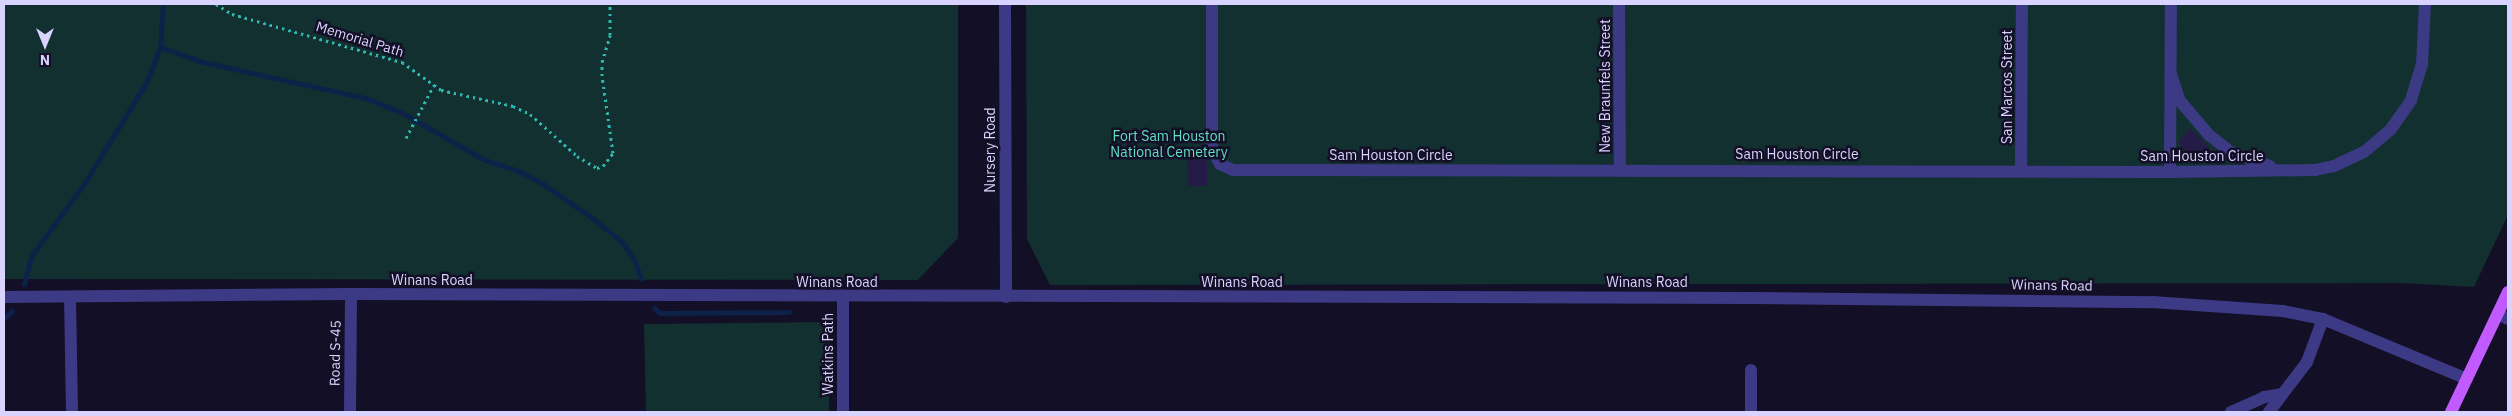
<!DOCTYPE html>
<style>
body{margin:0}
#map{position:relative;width:2512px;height:416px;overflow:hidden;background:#130f26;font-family:"IBM Plex Sans",sans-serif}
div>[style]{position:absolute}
.green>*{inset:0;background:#12302f}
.stream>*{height:5px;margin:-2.5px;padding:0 2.5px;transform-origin:2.5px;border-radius:2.5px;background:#0c2248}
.building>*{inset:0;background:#241b47}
.path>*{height:3px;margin-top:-1.5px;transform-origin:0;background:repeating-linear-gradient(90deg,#2fb8b0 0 2.5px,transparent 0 6.5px)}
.minor>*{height:12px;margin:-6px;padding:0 6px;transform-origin:6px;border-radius:6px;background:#3d3a85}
.major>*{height:12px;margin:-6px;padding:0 6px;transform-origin:6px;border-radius:6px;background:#c25bff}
span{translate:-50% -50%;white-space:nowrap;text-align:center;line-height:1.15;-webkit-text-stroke:5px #130f26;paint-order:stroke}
.street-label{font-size:14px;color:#d9d4ff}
.park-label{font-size:14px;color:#5fe0c0}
.frame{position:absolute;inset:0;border:5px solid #d9d4ff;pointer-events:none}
.north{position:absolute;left:20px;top:20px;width:50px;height:50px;-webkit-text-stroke:4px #130f26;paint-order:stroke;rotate:180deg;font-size:14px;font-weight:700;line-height:20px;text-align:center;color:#d9d4ff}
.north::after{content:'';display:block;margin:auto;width:18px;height:22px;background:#d9d4ff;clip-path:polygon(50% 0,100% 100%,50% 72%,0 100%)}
</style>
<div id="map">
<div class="green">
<div style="clip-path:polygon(4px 4px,958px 4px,958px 238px,918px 280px,4px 279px)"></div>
<div style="clip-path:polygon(1026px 4px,2508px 4px,2508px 215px,2474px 287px,2402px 283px,1050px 285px,1027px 239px)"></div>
<div style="clip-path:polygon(829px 322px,829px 412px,646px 412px,644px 324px)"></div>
</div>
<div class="stream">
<div style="left:160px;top:47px;width:46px;rotate:19.2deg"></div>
<div style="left:203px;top:62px;width:167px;rotate:12.5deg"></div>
<div style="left:366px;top:98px;width:35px;rotate:22deg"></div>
<div style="left:399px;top:111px;width:99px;rotate:29.7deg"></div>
<div style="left:485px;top:160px;width:36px;rotate:18deg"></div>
<div style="left:519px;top:171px;width:27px;rotate:28deg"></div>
<div style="left:543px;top:184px;width:58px;rotate:34.5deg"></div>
<div style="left:591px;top:217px;width:40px;rotate:39deg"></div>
<div style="left:622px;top:242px;width:21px;rotate:55deg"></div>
<div style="left:634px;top:259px;width:21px;rotate:71deg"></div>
<div style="left:24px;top:284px;width:30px;rotate:-75deg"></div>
<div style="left:32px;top:255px;width:92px;rotate:-53.9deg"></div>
<div style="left:86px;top:181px;width:117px;rotate:-58.6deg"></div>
<div style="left:147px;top:81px;width:36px;rotate:-69deg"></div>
<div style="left:160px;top:47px;width:43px;rotate:-86deg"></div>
<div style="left:654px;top:308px;width:8px;rotate:40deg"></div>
<div style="left:660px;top:313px;width:129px;rotate:-0.4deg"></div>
<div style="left:4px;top:318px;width:11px;rotate:-41deg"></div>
</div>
<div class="building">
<div style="clip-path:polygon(2190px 128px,2210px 148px,2196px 162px,2178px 143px)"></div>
<div style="clip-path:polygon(1187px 157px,1207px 157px,1207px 186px,1188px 186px)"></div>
</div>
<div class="path">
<div style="left:216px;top:4px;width:19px;rotate:32deg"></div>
<div style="left:232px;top:14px;width:177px;rotate:15.8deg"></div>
<div style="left:402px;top:62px;width:48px;rotate:35.7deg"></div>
<div style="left:441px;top:90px;width:74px;rotate:12.5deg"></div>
<div style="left:513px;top:106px;width:19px;rotate:25deg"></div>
<div style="left:530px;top:114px;width:63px;rotate:41.8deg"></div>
<div style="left:577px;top:156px;width:23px;rotate:31deg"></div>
<div style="left:597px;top:168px;width:6px;rotate:-18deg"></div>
<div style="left:603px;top:166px;width:16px;rotate:-52deg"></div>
<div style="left:613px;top:153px;width:78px;rotate:-98.1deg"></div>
<div style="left:602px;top:76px;width:14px;rotate:-90deg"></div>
<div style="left:602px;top:62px;width:28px;rotate:-73deg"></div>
<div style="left:610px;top:35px;width:31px;rotate:-90deg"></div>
<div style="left:406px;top:138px;width:60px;rotate:-62.2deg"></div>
</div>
<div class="minor">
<div style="left:1005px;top:4px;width:293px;rotate:89.8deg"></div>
<div style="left:1212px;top:4px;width:145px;rotate:90deg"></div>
<div style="left:1212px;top:149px;width:17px;rotate:62deg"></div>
<div style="left:1220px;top:164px;width:14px;rotate:25deg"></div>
<div style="left:1233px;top:170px;width:937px;rotate:0.12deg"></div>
<div style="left:2170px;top:172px;width:145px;rotate:-0.8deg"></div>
<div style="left:2315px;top:170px;width:19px;rotate:-12deg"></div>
<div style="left:2334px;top:166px;width:33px;rotate:-25deg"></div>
<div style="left:2364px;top:152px;width:35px;rotate:-40deg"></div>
<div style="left:2391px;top:129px;width:35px;rotate:-55deg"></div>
<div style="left:2411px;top:100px;width:37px;rotate:-73deg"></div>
<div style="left:2422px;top:65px;width:61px;rotate:-87.2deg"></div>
<div style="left:1619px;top:4px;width:165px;rotate:89.7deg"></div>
<div style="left:2171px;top:74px;width:28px;rotate:72deg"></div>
<div style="left:2180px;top:101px;width:45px;rotate:49.5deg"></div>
<div style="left:2209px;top:135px;width:29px;rotate:38deg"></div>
<div style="left:2232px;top:153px;width:40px;rotate:18.9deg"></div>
<div style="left:2021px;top:170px;width:166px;rotate:-89.7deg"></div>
<div style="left:2170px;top:172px;width:168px;rotate:-89.7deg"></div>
<div style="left:4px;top:297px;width:347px;rotate:-0.5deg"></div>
<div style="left:351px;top:294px;width:1401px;rotate:0.16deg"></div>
<div style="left:1752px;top:298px;width:400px;rotate:0.6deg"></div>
<div style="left:2152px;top:302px;width:131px;rotate:3.9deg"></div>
<div style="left:2283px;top:311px;width:41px;rotate:11.3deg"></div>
<div style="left:2323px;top:319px;width:156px;rotate:22.6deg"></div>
<div style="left:70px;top:297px;width:115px;rotate:89deg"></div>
<div style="left:2498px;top:314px;width:11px;rotate:27deg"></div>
<div style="left:350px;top:412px;width:118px;rotate:-89.5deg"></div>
<div style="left:843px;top:412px;width:115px;rotate:-90deg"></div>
<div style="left:1751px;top:412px;width:42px;rotate:-90deg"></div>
<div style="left:2231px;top:412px;width:36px;rotate:-24deg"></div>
<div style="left:2264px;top:397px;width:18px;rotate:-9deg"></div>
<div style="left:2269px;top:412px;width:63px;rotate:-52.8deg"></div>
<div style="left:2307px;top:362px;width:46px;rotate:-69.6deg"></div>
</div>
<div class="major">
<div style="left:2451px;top:412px;width:133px;rotate:-64.6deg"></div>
</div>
<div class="street-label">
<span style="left:360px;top:39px;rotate:17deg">Memorial Path</span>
<span style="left:1605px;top:86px;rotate:-90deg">New Braunfels Street</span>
<span style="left:2007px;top:87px;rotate:-90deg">San Marcos Street</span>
<span style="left:990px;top:150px;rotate:-90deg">Nursery Road</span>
<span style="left:1797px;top:154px">Sam Houston Circle</span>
<span style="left:1391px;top:155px">Sam Houston Circle</span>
<span style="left:2202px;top:156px">Sam Houston Circle</span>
<span style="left:432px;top:280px">Winans Road</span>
<span style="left:837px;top:282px">Winans Road</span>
<span style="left:1242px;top:282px">Winans Road</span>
<span style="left:1647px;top:282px">Winans Road</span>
<span style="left:2052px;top:285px;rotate:1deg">Winans Road</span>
<span style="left:335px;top:353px;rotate:-89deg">Road S-45</span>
<span style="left:828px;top:354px;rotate:-90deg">Watkins Path</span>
</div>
<div class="park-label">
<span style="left:1169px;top:144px">Fort Sam Houston<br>National Cemetery</span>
</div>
<div class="frame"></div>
<div class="north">N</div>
</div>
